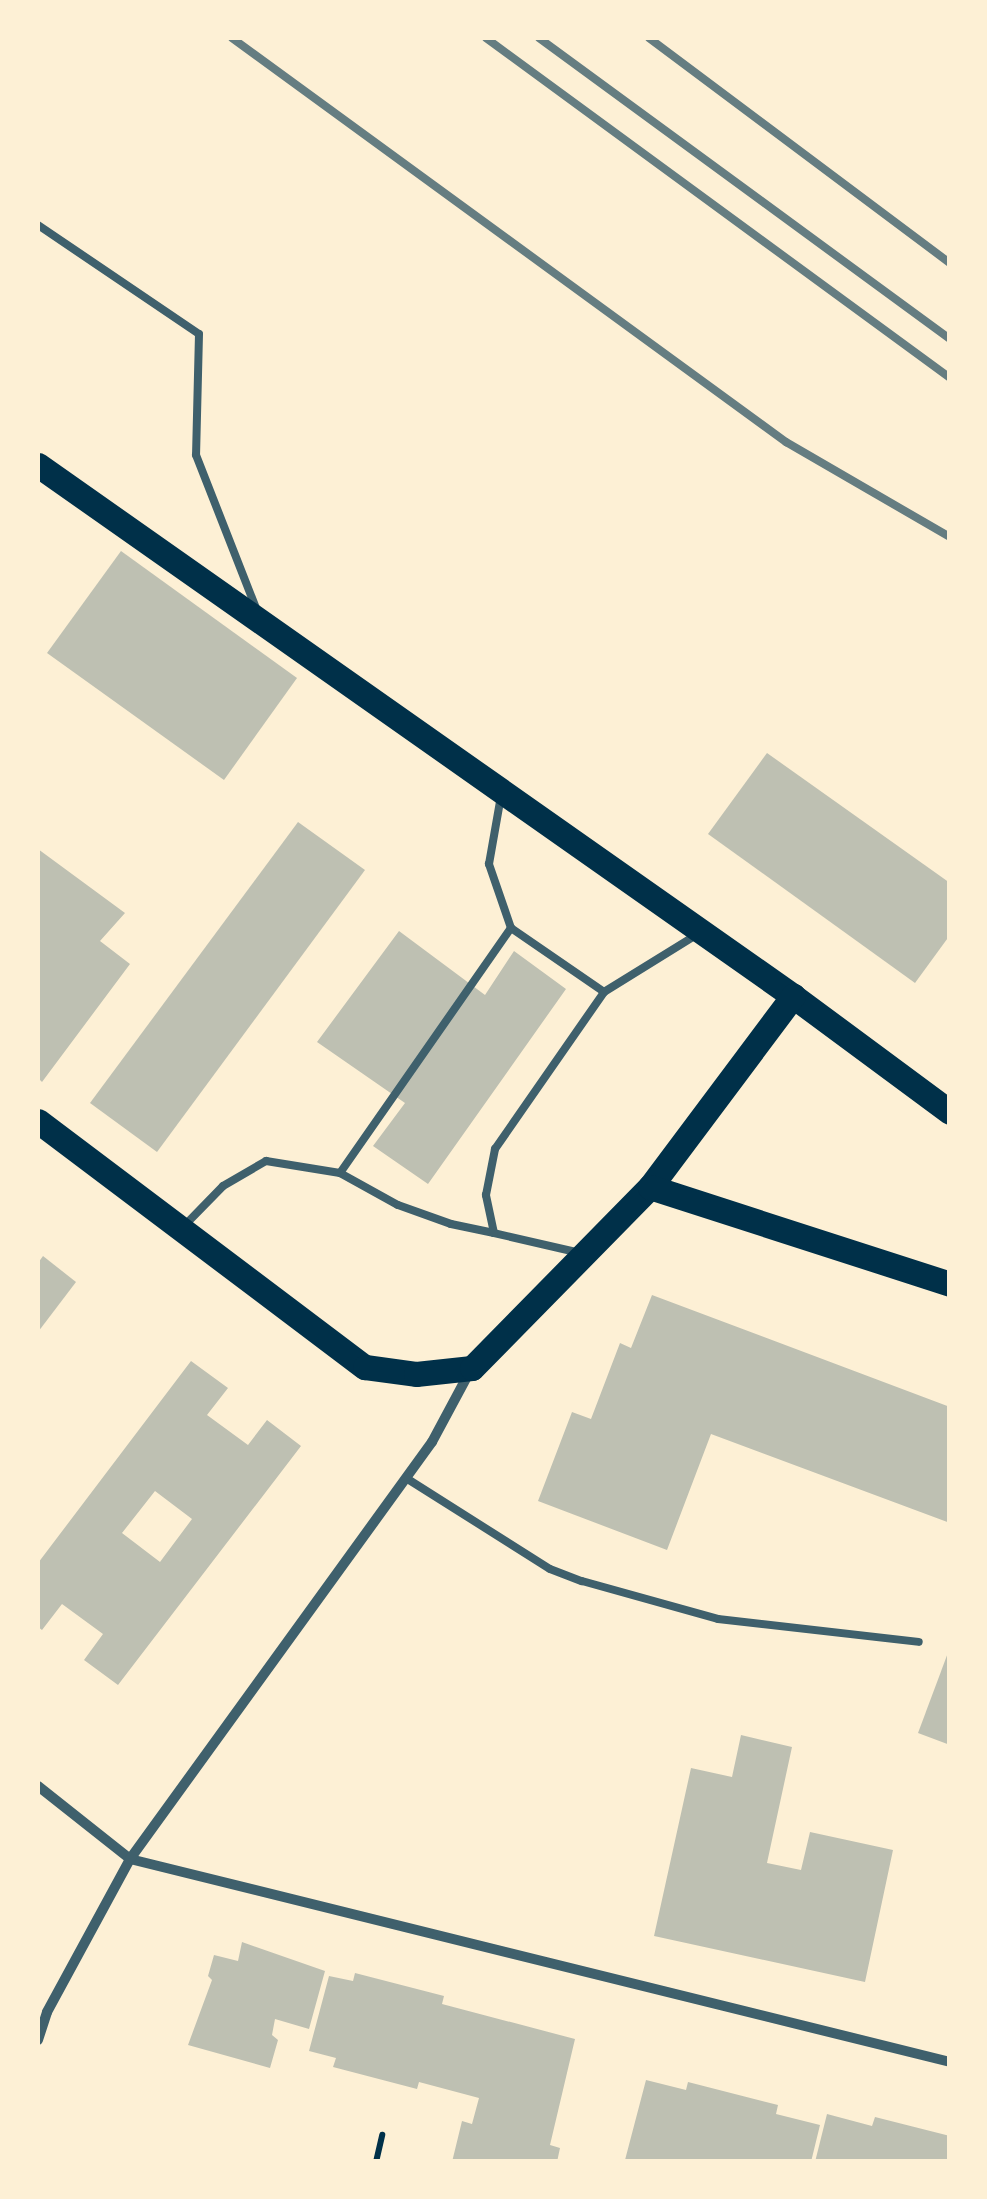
<!DOCTYPE html>
<style>
body{margin:0}
#map{position:relative;width:987px;height:2199px;overflow:hidden;background:#fdf0d5;font-family:"Work Sans",sans-serif}
div>[style]{position:absolute}
.building>*{inset:0;background:#bec0b2}
.path>*{height:6px;margin:-3px;padding:0 3px;transform-origin:3px;border-radius:3px;background:#003049}
.service>*{height:8px;margin:-4px;padding:0 4px;transform-origin:4px;border-radius:4px;background:#3f606c}
.minor>*{height:10px;margin:-5px;padding:0 5px;transform-origin:5px;border-radius:5px;background:#3f606c}
.primary>*{height:25px;margin:-12.5px;padding:0 12.5px;transform-origin:12.5px;border-radius:12.5px;background:#003049}
.rail>*{height:8px;margin:-4px;padding:0 4px;transform-origin:4px;border-radius:4px;background:#657d81}
span{translate:-50% -50%;white-space:nowrap;text-align:center;line-height:1.15;-webkit-text-stroke:10px #fdf0d5;paint-order:stroke}
.frame{position:absolute;inset:0;border:40px solid #fdf0d5;pointer-events:none}
</style>
<div id="map">
<div class="building">
<div style="clip-path:polygon(121px 551px,297px 678px,224px 780px,47px 653px)"></div>
<div style="clip-path:polygon(767px 753px,950px 883px,950px 935px,915px 983px,708px 834px)"></div>
<div style="clip-path:polygon(298px 822px,365px 870px,157px 1152px,90px 1103px)"></div>
<div style="clip-path:polygon(38px 849px,125px 913px,100px 941px,130px 964px,42px 1082px,38px 1078px)"></div>
<div style="clip-path:polygon(399px 931px,485px 995px,514px 951px,566px 989px,428px 1184px,373px 1146px,405px 1103px,317px 1042px)"></div>
<div style="clip-path:polygon(43px 1256px,76px 1282px,38px 1332px,38px 1263px)"></div>
<div style="clip-path:polygon(652px 1295px,950px 1407px,950px 1523px,711px 1434px,667px 1550px,538px 1501px,572px 1412px,591px 1419px,620px 1343px,631px 1348px)"></div>
<div style="clip-path:polygon(evenodd,191px 1361px,228px 1388px,207px 1415px,248px 1445px,267px 1420px,301px 1446px,118px 1685px,84px 1660px,103px 1634px,62px 1604px,42px 1630px,38px 1627px,38px 1563px,191px 1361px,155px 1491px,192px 1519px,160px 1562px,122px 1533px,155px 1491px)"></div>
<div style="clip-path:polygon(949px 1650px,950px 1650px,950px 1745px,918px 1733px)"></div>
<div style="clip-path:polygon(741px 1735px,792px 1747px,767px 1863px,801px 1870px,810px 1832px,893px 1850px,865px 1982px,654px 1936px,691px 1768px,732px 1777px)"></div>
<div style="clip-path:polygon(242px 1942px,325px 1971px,309px 2029px,275px 2019px,272px 2035px,278px 2040px,270px 2068px,188px 2045px,212px 1980px,208px 1976px,214px 1955px,238px 1961px)"></div>
<div style="clip-path:polygon(355px 1973px,444px 1996px,442px 2004px,575px 2039px,550px 2145px,560px 2148px,557px 2162px,452px 2162px,462px 2121px,472px 2124px,479px 2098px,419px 2082px,417px 2089px,333px 2067px,336px 2058px,309px 2051px,329px 1976px,353px 1981px)"></div>
<div style="clip-path:polygon(646px 2080px,686px 2090px,688px 2082px,778px 2105px,776px 2114px,820px 2125px,811px 2162px,625px 2160px)"></div>
<div style="clip-path:polygon(827px 2114px,872px 2126px,875px 2117px,950px 2136px,950px 2162px,815px 2162px)"></div>
</div>
<div class="path">
<div style="left:376px;top:2162px;width:28px;rotate:-77deg"></div>
</div>
<div class="service">
<div style="left:38px;top:225px;width:194px;rotate:34.1deg"></div>
<div style="left:199px;top:334px;width:121px;rotate:91.4deg"></div>
<div style="left:196px;top:455px;width:164px;rotate:68.6deg"></div>
<div style="left:511px;top:928px;width:113px;rotate:34.5deg"></div>
<div style="left:340px;top:1173px;width:299px;rotate:-55.1deg"></div>
<div style="left:511px;top:928px;width:68px;rotate:-109deg"></div>
<div style="left:489px;top:864px;width:69px;rotate:-80deg"></div>
<div style="left:185px;top:1225px;width:54px;rotate:-45.7deg"></div>
<div style="left:223px;top:1186px;width:50px;rotate:-30.2deg"></div>
<div style="left:266px;top:1161px;width:75px;rotate:9.2deg"></div>
<div style="left:340px;top:1173px;width:66px;rotate:28.9deg"></div>
<div style="left:398px;top:1205px;width:56px;rotate:19.7deg"></div>
<div style="left:451px;top:1224px;width:44px;rotate:11.8deg"></div>
<div style="left:576px;top:1252px;width:84px;rotate:-167deg"></div>
<div style="left:494px;top:1233px;width:39px;rotate:-102deg"></div>
<div style="left:486px;top:1195px;width:47px;rotate:-78.9deg"></div>
<div style="left:495px;top:1149px;width:191px;rotate:-55.2deg"></div>
<div style="left:604px;top:992px;width:110px;rotate:-31.7deg"></div>
<div style="left:406px;top:1478px;width:170px;rotate:32.3deg"></div>
<div style="left:550px;top:1569px;width:34px;rotate:21deg"></div>
<div style="left:582px;top:1581px;width:141px;rotate:15.6deg"></div>
<div style="left:718px;top:1619px;width:202px;rotate:6.5deg"></div>
</div>
<div class="minor">
<div style="left:38px;top:1786px;width:117px;rotate:38.4deg"></div>
<div style="left:130px;top:1859px;width:845px;rotate:13.9deg"></div>
<div style="left:38px;top:2040px;width:29px;rotate:-72deg"></div>
<div style="left:47px;top:2012px;width:174px;rotate:-61.5deg"></div>
<div style="left:130px;top:1859px;width:515px;rotate:-54.09deg"></div>
<div style="left:432px;top:1442px;width:81px;rotate:-61.8deg"></div>
</div>
<div class="primary">
<div style="left:38px;top:465px;width:923px;rotate:35.12deg"></div>
<div style="left:793px;top:996px;width:195px;rotate:36.5deg"></div>
<div style="left:38px;top:1121px;width:409px;rotate:37deg"></div>
<div style="left:365px;top:1367px;width:51px;rotate:7.8deg"></div>
<div style="left:416px;top:1374px;width:56px;rotate:-6.1deg"></div>
<div style="left:472px;top:1368px;width:254px;rotate:-45.5deg"></div>
<div style="left:650px;top:1187px;width:239px;rotate:-53.2deg"></div>
<div style="left:650px;top:1187px;width:315px;rotate:17.9deg"></div>
</div>
<div class="rail">
<div style="left:232px;top:38px;width:686px;rotate:36.1deg"></div>
<div style="left:786px;top:442px;width:190px;rotate:30.1deg"></div>
<div style="left:486px;top:38px;width:575px;rotate:36.23deg"></div>
<div style="left:539px;top:38px;width:509px;rotate:36.22deg"></div>
<div style="left:649px;top:38px;width:376px;rotate:36.8deg"></div>
</div>
<div class="frame"></div>
</div>
